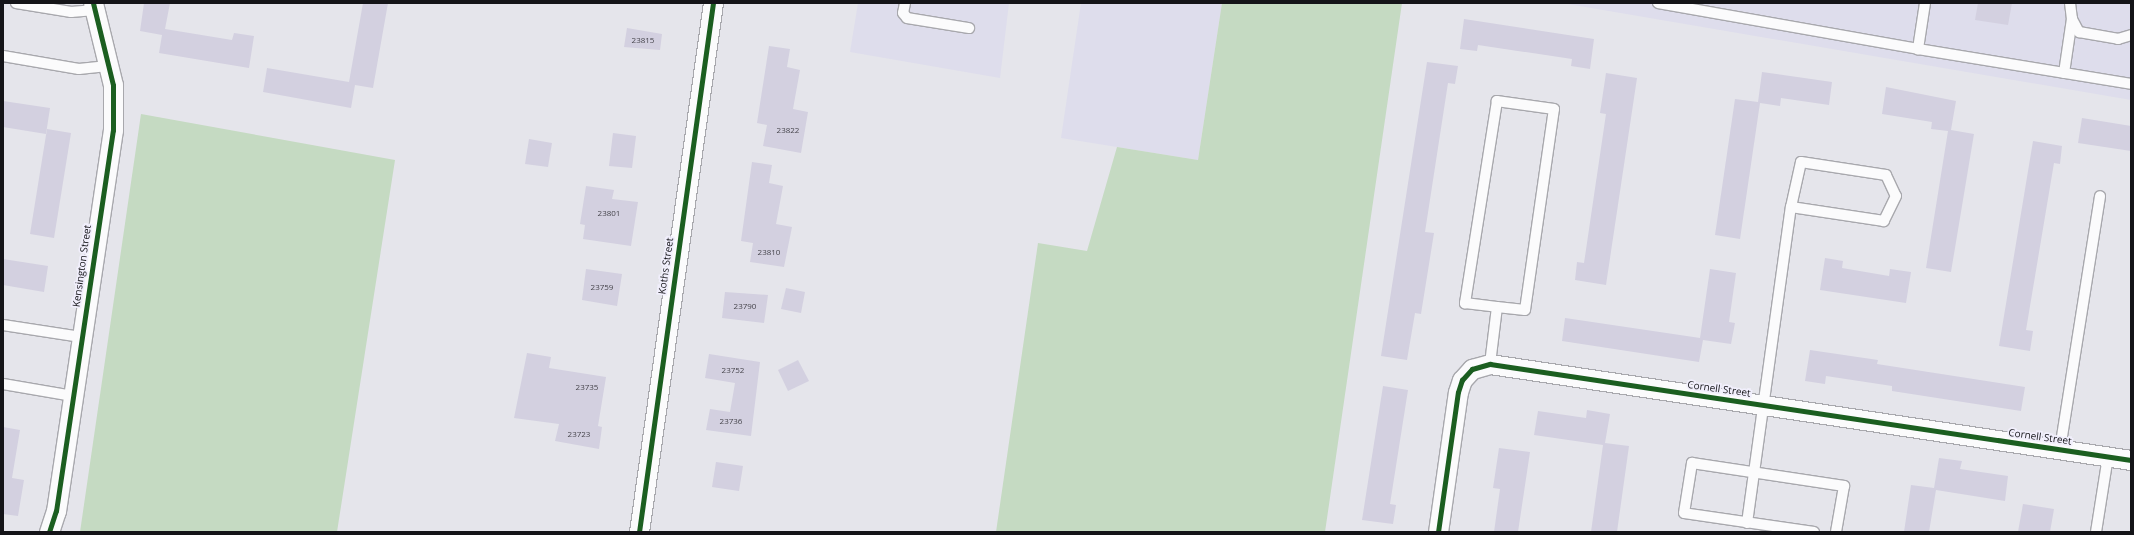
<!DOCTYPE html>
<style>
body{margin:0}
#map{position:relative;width:2134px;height:535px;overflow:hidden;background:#e5e5eb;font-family:"Open Sans",sans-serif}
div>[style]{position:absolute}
.commercial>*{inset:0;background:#deddec}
.green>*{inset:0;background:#c5dac2}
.building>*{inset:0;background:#d3d0e0}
.roads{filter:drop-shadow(1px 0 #a8a8ad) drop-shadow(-1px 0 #a8a8ad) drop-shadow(0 1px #a8a8ad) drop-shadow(0 -1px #a8a8ad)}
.lane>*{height:10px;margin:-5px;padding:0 5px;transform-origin:5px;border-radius:5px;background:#fbfbfc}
.street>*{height:19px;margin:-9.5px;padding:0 9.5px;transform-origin:9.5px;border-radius:9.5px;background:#fbfbfc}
.cycleway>*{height:5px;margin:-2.5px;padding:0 2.5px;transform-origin:2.5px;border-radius:2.5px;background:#1b5e20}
span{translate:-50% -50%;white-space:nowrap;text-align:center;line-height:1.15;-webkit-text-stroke:3.5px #f1effc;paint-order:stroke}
.number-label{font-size:8px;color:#46454c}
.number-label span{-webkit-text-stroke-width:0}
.street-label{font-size:10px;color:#141418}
.frame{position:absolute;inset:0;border:4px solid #141418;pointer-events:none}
</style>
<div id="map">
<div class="commercial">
<div style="clip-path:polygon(858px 3px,1009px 3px,1000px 78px,850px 52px)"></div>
<div style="clip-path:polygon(1081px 3px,1222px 3px,1198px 160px,1061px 138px)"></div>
<div style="clip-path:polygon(1562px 3px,2131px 3px,2131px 100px)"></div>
</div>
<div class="green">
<div style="clip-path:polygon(1222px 3px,1402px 3px,1325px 532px,996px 532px,1038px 243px,1087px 251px,1117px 147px,1198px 160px)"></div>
<div style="clip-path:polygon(141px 114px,395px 160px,337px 532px,80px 532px)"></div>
</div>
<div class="building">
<div style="clip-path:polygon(144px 3px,170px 3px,165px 29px,232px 40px,234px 33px,254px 36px,249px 68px,159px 53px,162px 35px,140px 31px)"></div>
<div style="clip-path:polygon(363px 3px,388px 3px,373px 88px,355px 85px,351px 108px,263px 92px,267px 68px,349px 82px)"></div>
<div style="clip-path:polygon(1978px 3px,2012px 3px,2008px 25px,1975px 20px)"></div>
<div style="clip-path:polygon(1464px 19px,1594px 39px,1590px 69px,1571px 66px,1572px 59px,1478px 45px,1477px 51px,1460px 49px)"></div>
<div style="clip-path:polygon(627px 28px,662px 34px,660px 50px,624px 47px)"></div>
<div style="clip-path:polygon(769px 46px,790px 49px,787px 67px,800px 70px,793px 109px,808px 112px,801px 153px,763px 146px,767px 125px,757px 123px)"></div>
<div style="clip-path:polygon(1427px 62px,1458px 66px,1455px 84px,1448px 83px,1425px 232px,1434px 233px,1421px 314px,1415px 313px,1407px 360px,1381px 356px)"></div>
<div style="clip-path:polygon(1762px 72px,1832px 82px,1829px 105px,1781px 98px,1780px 106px,1760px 103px,1740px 239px,1715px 235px,1735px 99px,1758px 102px)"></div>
<div style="clip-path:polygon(1606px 73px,1637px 78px,1606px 285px,1575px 280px,1577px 262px,1584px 263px,1606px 114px,1600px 113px)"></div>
<div style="clip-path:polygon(1886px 87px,1956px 101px,1951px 130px,1974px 134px,1951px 272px,1926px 268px,1948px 131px,1931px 129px,1932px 122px,1882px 114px)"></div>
<div style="clip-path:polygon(3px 101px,50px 108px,46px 134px,3px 127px)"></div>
<div style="clip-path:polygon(2082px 118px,2131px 126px,2131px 151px,2078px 143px)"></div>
<div style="clip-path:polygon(47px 129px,71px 133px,54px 238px,30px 234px)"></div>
<div style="clip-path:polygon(613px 133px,636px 136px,632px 168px,609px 166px)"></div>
<div style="clip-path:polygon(529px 139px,552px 143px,548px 167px,525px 164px)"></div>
<div style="clip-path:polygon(2033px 141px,2062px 146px,2060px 164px,2054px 163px,2026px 330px,2033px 331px,2030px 351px,1999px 346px)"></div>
<div style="clip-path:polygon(752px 162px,772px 165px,769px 183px,783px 186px,776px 224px,792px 227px,784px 267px,750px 262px,753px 243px,741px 241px)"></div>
<div style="clip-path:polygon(586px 186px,614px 190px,612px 199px,638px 202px,631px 246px,583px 239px,585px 225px,580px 224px)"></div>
<div style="clip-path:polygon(1825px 258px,1843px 261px,1842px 268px,1889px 276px,1890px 269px,1911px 272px,1906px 303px,1820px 290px)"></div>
<div style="clip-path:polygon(3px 259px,48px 266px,44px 292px,3px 285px)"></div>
<div style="clip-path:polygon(586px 269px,622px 274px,617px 306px,582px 300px)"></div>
<div style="clip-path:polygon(1710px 269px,1736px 273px,1729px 322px,1735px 323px,1731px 344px,1703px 340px,1699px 362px,1562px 341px,1565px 318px,1700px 338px)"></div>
<div style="clip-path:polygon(786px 288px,805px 292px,801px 313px,781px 309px)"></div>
<div style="clip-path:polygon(725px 292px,768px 295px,764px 323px,722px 318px)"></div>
<div style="clip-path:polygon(1810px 350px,1878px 360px,1877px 364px,2025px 387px,2021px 411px,1892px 391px,1892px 386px,1826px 376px,1825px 384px,1805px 381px)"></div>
<div style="clip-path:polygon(527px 353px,551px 357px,549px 368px,606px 377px,598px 426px,602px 427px,599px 449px,555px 441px,559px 424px,514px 418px)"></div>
<div style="clip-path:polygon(709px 354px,760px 362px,751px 436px,706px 430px,710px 409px,730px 412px,735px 383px,705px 378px)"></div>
<div style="clip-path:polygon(798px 360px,809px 381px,788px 391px,778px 370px)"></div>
<div style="clip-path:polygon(1383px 386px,1408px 390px,1390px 504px,1396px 505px,1393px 524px,1362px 520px)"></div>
<div style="clip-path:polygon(1587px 410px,1610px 414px,1605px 443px,1629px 446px,1617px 532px,1591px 532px,1603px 445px,1534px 435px,1538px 411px,1586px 418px)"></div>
<div style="clip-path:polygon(3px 427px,20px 430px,12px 478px,24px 480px,18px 516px,3px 514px)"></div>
<div style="clip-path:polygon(1499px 448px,1530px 452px,1518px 532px,1494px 532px,1500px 489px,1493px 488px)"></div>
<div style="clip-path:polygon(1939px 458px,1962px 461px,1960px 469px,2008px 476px,2005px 501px,1936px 490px,1929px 532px,1904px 532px,1911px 485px,1934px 488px)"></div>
<div style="clip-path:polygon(716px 462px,743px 466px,739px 491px,712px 487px)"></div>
<div style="clip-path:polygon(2023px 504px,2054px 509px,2050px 532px,2018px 532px)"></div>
</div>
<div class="roads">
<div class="lane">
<div style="left:16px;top:3px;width:56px;rotate:9.3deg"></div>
<div style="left:71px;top:12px;width:24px;rotate:-5deg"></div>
<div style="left:905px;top:3px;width:10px;rotate:101deg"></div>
<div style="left:903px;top:13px;width:6px;rotate:51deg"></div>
<div style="left:907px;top:18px;width:63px;rotate:9.2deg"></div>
<div style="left:1658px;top:3px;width:264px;rotate:10deg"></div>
<div style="left:1925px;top:3px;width:47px;rotate:98.7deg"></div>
<div style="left:1918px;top:49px;width:216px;rotate:9.3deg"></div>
<div style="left:2070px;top:3px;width:16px;rotate:83deg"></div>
<div style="left:2072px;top:19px;width:15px;rotate:62deg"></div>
<div style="left:2079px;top:32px;width:40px;rotate:10deg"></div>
<div style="left:2118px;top:39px;width:14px;rotate:-17deg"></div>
<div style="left:3px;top:56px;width:77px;rotate:9.7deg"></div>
<div style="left:79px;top:69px;width:31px;rotate:-6deg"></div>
<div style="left:2064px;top:73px;width:55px;rotate:-81.6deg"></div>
<div style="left:3px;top:325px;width:79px;rotate:8.7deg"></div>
<div style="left:1490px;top:364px;width:57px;rotate:-83deg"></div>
<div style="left:1497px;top:307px;width:28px;rotate:6deg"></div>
<div style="left:1525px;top:310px;width:203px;rotate:-81.8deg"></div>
<div style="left:1554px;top:109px;width:58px;rotate:-172deg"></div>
<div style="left:1497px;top:101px;width:205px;rotate:99deg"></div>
<div style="left:1465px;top:303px;width:32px;rotate:7deg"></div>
<div style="left:3px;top:384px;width:71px;rotate:9.7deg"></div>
<div style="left:2060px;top:449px;width:256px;rotate:-81deg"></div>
<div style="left:1747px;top:523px;width:319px;rotate:-82.1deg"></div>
<div style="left:1791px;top:207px;width:46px;rotate:-77.5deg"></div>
<div style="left:1801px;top:162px;width:86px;rotate:8.7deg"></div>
<div style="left:1886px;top:175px;width:23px;rotate:65deg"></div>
<div style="left:1896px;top:196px;width:28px;rotate:116deg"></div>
<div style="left:1884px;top:221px;width:94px;rotate:-171.4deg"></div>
<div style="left:1814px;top:532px;width:131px;rotate:-171.7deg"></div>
<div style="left:1684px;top:513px;width:51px;rotate:-80.9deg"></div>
<div style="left:1692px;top:463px;width:154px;rotate:8.6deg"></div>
<div style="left:1844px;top:486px;width:47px;rotate:99.9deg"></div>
<div style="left:2096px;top:532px;width:77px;rotate:-81deg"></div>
</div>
<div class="street">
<div style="left:49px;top:532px;width:22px;rotate:-72deg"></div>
<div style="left:56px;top:511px;width:385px;rotate:-81.5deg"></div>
<div style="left:113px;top:130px;width:45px;rotate:-90deg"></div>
<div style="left:113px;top:85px;width:84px;rotate:-103.7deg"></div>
<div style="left:639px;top:532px;width:534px;rotate:-82.04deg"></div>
<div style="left:1438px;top:532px;width:141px;rotate:-81.9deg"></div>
<div style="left:1458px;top:392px;width:13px;rotate:-72deg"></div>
<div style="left:1462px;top:380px;width:15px;rotate:-48deg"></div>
<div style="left:1472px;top:369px;width:19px;rotate:-16deg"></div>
<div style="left:1490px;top:364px;width:648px;rotate:8.52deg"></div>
</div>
</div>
<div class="cycleway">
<div style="left:49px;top:532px;width:22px;rotate:-72deg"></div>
<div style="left:56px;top:511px;width:385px;rotate:-81.5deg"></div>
<div style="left:113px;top:130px;width:45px;rotate:-90deg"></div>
<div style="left:113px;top:85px;width:84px;rotate:-103.7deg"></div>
<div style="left:639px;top:532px;width:534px;rotate:-82.04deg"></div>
<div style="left:1438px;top:532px;width:141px;rotate:-81.9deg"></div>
<div style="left:1458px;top:392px;width:13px;rotate:-72deg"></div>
<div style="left:1462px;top:380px;width:15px;rotate:-48deg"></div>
<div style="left:1472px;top:369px;width:19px;rotate:-16deg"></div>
<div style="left:1490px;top:364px;width:648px;rotate:8.52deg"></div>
</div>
<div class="number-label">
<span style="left:643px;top:40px">23815</span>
<span style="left:788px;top:130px">23822</span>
<span style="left:609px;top:213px">23801</span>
<span style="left:769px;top:252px">23810</span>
<span style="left:602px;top:287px">23759</span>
<span style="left:745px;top:306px">23790</span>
<span style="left:733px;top:370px">23752</span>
<span style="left:587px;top:387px">23735</span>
<span style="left:731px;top:421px">23736</span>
<span style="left:579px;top:434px">23723</span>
</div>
<div class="street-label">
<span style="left:82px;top:266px;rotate:-82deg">Kensington Street</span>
<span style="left:666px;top:266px;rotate:-82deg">Koths Street</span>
<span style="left:1719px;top:389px;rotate:8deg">Cornell Street</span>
<span style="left:2040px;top:437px;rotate:8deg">Cornell Street</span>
</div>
<div class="frame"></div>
</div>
